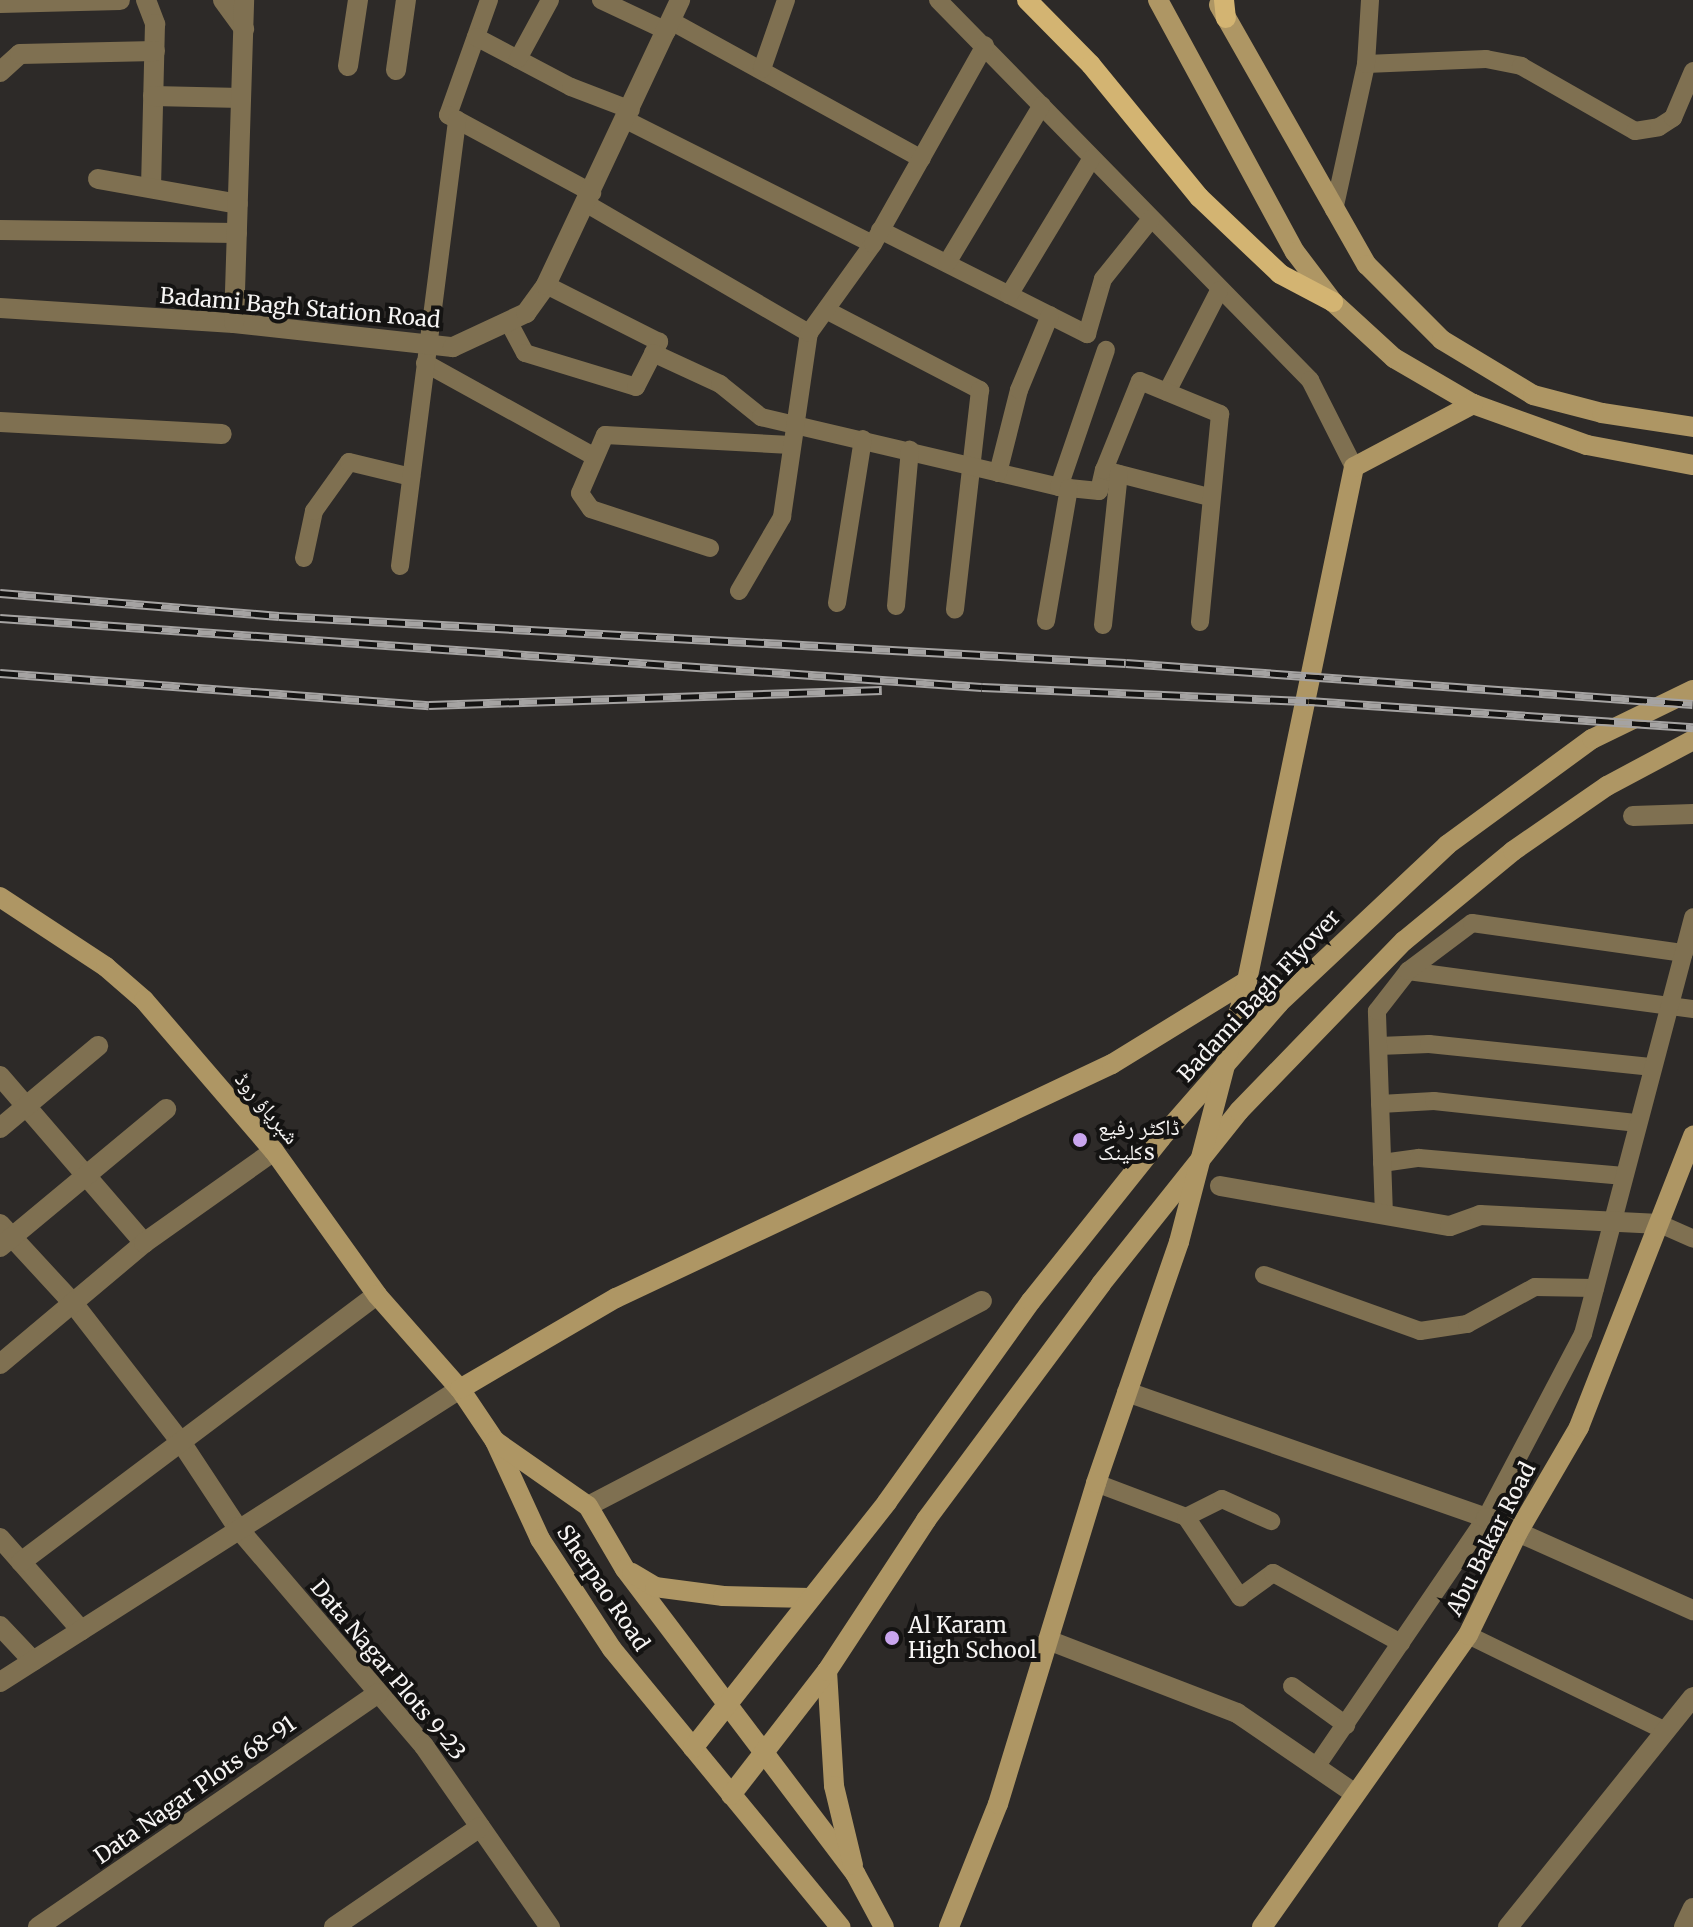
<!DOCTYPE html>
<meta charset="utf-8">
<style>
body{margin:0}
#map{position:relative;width:1693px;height:1927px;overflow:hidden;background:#2d2a28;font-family:Merriweather,"Noto Naskh Arabic",serif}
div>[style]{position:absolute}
.lane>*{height:18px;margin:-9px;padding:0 9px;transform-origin:9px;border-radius:9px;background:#7f7051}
.street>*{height:20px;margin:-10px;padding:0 10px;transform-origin:10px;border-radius:10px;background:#7f7051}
.secondary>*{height:20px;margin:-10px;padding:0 10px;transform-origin:10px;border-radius:10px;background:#ae9664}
.primary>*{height:20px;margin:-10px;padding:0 10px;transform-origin:10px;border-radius:10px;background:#d3b472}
.rail>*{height:9px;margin-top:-4.5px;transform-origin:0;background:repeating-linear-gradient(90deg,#141312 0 18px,#a5a3a2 0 36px);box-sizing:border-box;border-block:2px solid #a5a3a2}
.dots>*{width:22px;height:22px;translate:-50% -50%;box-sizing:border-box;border:4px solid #141312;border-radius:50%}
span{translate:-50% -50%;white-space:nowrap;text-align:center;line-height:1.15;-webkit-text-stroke:8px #141312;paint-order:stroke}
.street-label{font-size:22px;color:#f6f4f3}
.poi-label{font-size:22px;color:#f6f4f3}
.left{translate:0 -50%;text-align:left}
</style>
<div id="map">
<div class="lane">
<div style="left:489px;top:0;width:122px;rotate:109.6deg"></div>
<div style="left:448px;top:115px;width:164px;rotate:28.4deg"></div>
<div style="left:601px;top:0;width:73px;rotate:25.2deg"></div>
<div style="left:938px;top:0;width:532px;rotate:45.61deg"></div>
<div style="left:1310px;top:380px;width:97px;rotate:63.2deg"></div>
<div style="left:671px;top:21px;width:286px;rotate:28.8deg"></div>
<div style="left:476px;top:37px;width:107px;rotate:27.8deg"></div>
<div style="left:571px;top:87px;width:64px;rotate:21deg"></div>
<div style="left:518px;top:59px;width:67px;rotate:-61.5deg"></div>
<div style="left:1366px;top:64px;width:120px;rotate:-2.4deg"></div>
<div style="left:1486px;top:59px;width:36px;rotate:11deg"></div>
<div style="left:1521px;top:66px;width:131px;rotate:29.7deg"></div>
<div style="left:1635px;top:131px;width:24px;rotate:-9deg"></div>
<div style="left:1659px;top:127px;width:17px;rotate:-33deg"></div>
<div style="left:1673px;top:118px;width:51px;rotate:-66.9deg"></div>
<div style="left:762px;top:69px;width:73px;rotate:-70.8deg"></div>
<div style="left:626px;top:120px;width:276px;rotate:26.7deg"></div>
<div style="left:587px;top:204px;width:257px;rotate:30.2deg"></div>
<div style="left:1334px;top:210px;width:149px;rotate:-77.6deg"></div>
<div style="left:1366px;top:64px;width:64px;rotate:-86.4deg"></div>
<div style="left:880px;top:230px;width:232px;rotate:26.7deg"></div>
<div style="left:1087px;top:334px;width:57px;rotate:-73.8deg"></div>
<div style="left:1103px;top:279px;width:77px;rotate:-51.3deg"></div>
<div style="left:947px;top:263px;width:184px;rotate:-59deg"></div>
<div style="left:1009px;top:295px;width:160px;rotate:-58.8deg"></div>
<div style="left:826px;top:310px;width:174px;rotate:27.5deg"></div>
<div style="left:980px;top:390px;width:221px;rotate:96.5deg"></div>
<div style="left:508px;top:321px;width:36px;rotate:62deg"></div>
<div style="left:525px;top:353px;width:116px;rotate:17deg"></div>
<div style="left:636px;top:387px;width:51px;rotate:-62.9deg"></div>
<div style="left:659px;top:342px;width:127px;rotate:-153.2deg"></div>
<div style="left:653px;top:353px;width:74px;rotate:24.8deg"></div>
<div style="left:720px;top:384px;width:53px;rotate:38.8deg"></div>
<div style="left:761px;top:417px;width:306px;rotate:13.2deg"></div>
<div style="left:1059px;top:487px;width:40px;rotate:5.7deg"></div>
<div style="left:1099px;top:491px;width:22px;rotate:-77deg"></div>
<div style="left:1104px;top:470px;width:108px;rotate:14.4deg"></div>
<div style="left:425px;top:363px;width:194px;rotate:28.9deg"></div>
<div style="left:1167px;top:392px;width:114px;rotate:-62.8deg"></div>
<div style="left:1104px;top:470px;width:96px;rotate:-68deg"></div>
<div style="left:1140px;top:381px;width:87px;rotate:22.4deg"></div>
<div style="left:1220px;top:414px;width:209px;rotate:95.5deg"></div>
<div style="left:998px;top:473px;width:86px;rotate:-75.8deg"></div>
<div style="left:1019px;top:390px;width:81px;rotate:-67.5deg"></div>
<div style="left:1059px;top:487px;width:145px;rotate:-71.1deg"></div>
<div style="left:710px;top:548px;width:125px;rotate:-161.9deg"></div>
<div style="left:591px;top:509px;width:19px;rotate:-125deg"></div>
<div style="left:580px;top:493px;width:63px;rotate:-66.7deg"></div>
<div style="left:605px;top:435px;width:186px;rotate:3.1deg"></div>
<div style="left:304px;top:558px;width:48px;rotate:-78deg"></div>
<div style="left:314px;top:511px;width:60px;rotate:-54.5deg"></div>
<div style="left:349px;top:462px;width:64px;rotate:13.6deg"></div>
<div style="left:400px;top:566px;width:450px;rotate:-82.7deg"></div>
<div style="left:739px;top:591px;width:86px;rotate:-59.8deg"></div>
<div style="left:782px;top:517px;width:186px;rotate:-81.7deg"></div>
<div style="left:809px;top:333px;width:110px;rotate:-54.3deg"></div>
<div style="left:873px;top:244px;width:228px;rotate:-60.6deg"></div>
<div style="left:837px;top:603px;width:166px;rotate:-81deg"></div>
<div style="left:896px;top:606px;width:157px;rotate:-84.9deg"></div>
<div style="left:1046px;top:621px;width:135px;rotate:-80.2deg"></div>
<div style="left:1103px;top:625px;width:152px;rotate:-84deg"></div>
<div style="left:1408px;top:971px;width:288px;rotate:7.6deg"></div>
<div style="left:1379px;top:1046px;width:50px;rotate:-2.3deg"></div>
<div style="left:1429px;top:1044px;width:225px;rotate:5.9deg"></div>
<div style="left:1380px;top:1104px;width:54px;rotate:-3.2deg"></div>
<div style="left:1434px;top:1101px;width:205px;rotate:6.2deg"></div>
<div style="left:1382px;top:1163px;width:37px;rotate:-8deg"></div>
<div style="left:1419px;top:1158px;width:206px;rotate:5deg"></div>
<div style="left:1384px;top:1215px;width:204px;rotate:-92deg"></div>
<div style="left:1377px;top:1011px;width:51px;rotate:-52.2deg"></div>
<div style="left:1408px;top:971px;width:80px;rotate:-36.9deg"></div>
<div style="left:1472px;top:923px;width:214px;rotate:8.1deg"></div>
<div style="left:1660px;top:1224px;width:36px;rotate:24deg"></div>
<div style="left:1264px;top:1275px;width:166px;rotate:19.7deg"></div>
<div style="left:1420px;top:1331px;width:48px;rotate:-8.5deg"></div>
<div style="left:1467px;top:1324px;width:77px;rotate:-28.6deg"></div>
<div style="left:1535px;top:1287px;width:60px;rotate:1deg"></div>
<div style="left:1096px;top:1483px;width:96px;rotate:20.7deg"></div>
<div style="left:1186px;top:1517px;width:40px;rotate:-26.6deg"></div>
<div style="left:1222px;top:1499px;width:54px;rotate:24.2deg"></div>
<div style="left:1186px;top:1517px;width:97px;rotate:56deg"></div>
<div style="left:1240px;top:1597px;width:41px;rotate:-36deg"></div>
<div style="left:1273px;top:1573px;width:146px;rotate:28.7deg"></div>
<div style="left:1468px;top:1635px;width:220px;rotate:25.9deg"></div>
<div style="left:1292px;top:1686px;width:67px;rotate:35.8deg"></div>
<div style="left:1318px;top:1764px;width:298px;rotate:-55.7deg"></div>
<div style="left:1486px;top:1518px;width:208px;rotate:-62.2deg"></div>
<div style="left:1583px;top:1334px;width:431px;rotate:-75.2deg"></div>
</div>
<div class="street">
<div style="left:146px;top:0;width:26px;rotate:69deg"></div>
<div style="left:155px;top:24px;width:164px;rotate:91.4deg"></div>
<div style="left:223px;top:0;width:36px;rotate:54deg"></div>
<div style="left:0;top:3px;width:120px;rotate:-1.4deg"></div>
<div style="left:348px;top:66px;width:67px;rotate:-81.4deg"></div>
<div style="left:396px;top:70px;width:71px;rotate:-81.9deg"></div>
<div style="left:0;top:72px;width:27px;rotate:-42deg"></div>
<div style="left:20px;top:54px;width:135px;rotate:-1.3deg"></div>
<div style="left:153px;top:96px;width:88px;rotate:1.3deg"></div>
<div style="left:98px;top:179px;width:142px;rotate:10.1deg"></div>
<div style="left:0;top:230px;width:237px;rotate:0.7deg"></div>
<div style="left:0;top:308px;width:234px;rotate:3.7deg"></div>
<div style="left:234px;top:323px;width:220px;rotate:6.3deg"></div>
<div style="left:453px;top:347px;width:81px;rotate:-25deg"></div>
<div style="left:526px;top:313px;width:34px;rotate:-54deg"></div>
<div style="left:546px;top:285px;width:315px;rotate:-64.8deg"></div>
<div style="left:234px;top:323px;width:323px;rotate:-88.2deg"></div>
<div style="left:0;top:422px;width:222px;rotate:3.1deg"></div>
<div style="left:1633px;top:816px;width:60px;rotate:-1.9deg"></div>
<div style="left:0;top:1076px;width:221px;rotate:49.2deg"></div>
<div style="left:0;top:1128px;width:128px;rotate:-39.9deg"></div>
<div style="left:1220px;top:1186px;width:233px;rotate:9.9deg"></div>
<div style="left:1450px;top:1226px;width:32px;rotate:-20deg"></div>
<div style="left:1480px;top:1215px;width:180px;rotate:2.9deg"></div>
<div style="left:0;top:1224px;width:108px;rotate:47.3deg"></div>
<div style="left:73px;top:1303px;width:176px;rotate:52.2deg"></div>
<div style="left:181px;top:1442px;width:102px;rotate:56.6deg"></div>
<div style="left:237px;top:1527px;width:288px;rotate:49.5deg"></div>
<div style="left:424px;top:1746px;width:221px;rotate:55.2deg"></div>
<div style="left:0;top:1247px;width:216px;rotate:-39.7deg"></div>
<div style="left:0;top:1364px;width:188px;rotate:-40deg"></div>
<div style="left:144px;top:1243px;width:159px;rotate:-35.3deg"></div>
<div style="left:1127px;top:1392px;width:380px;rotate:19.3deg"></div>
<div style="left:1486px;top:1518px;width:227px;rotate:24deg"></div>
<div style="left:588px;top:1506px;width:444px;rotate:-27.5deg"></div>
<div style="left:0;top:1538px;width:123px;rotate:48.6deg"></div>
<div style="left:21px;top:1562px;width:445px;rotate:-36.9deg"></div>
<div style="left:0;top:1626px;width:48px;rotate:46.7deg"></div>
<div style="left:1048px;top:1640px;width:203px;rotate:21.1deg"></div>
<div style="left:1237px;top:1713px;width:142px;rotate:34.4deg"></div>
<div style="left:0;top:1682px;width:545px;rotate:-32.5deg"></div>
<div style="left:38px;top:1927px;width:413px;rotate:-34.5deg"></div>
<div style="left:334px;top:1927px;width:177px;rotate:-34.4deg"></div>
<div style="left:1508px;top:1927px;width:295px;rotate:-51.2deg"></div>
<div style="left:1684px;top:1927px;width:21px;rotate:-65deg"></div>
</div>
<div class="secondary">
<div style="left:1158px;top:0;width:287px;rotate:61.5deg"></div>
<div style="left:1295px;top:252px;width:63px;rotate:52.8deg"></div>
<div style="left:1333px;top:302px;width:83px;rotate:42.6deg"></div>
<div style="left:1394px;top:358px;width:91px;rotate:30.2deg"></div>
<div style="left:1473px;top:404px;width:121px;rotate:19.8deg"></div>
<div style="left:1587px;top:445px;width:108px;rotate:10.7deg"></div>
<div style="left:1219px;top:5px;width:299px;rotate:60.4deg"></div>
<div style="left:1367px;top:265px;width:106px;rotate:45deg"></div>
<div style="left:1442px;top:340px;width:106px;rotate:31.1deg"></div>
<div style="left:1533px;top:395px;width:71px;rotate:14.6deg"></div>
<div style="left:1602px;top:413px;width:92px;rotate:8.7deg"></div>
<div style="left:0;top:897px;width:127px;rotate:33.4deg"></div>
<div style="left:106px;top:967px;width:50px;rotate:41deg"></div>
<div style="left:144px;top:1000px;width:199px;rotate:49.3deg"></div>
<div style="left:274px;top:1151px;width:177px;rotate:54.4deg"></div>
<div style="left:377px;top:1295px;width:125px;rotate:48.6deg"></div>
<div style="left:460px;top:1389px;width:63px;rotate:56.1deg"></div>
<div style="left:495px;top:1441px;width:108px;rotate:65.3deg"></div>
<div style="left:540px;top:1539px;width:131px;rotate:56.8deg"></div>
<div style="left:612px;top:1649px;width:360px;rotate:50.6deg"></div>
<div style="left:460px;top:1389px;width:181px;rotate:-30.3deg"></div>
<div style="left:616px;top:1298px;width:548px;rotate:-25.26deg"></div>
<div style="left:1112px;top:1064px;width:158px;rotate:-31.6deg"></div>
<div style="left:1247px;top:981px;width:525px;rotate:-78.24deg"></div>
<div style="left:1354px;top:467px;width:135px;rotate:-27.9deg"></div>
<div style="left:495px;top:1441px;width:113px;rotate:35deg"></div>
<div style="left:588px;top:1506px;width:73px;rotate:59.6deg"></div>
<div style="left:625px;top:1569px;width:381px;rotate:52.9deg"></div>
<div style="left:855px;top:1873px;width:61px;rotate:61.8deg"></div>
<div style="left:632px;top:1573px;width:27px;rotate:31deg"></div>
<div style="left:655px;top:1587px;width:69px;rotate:7.5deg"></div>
<div style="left:723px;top:1596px;width:88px;rotate:1.3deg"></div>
<div style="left:827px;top:1671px;width:115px;rotate:86.5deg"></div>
<div style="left:834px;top:1786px;width:81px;rotate:76.5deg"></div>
<div style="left:693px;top:1748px;width:313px;rotate:-51.7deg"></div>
<div style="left:887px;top:1502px;width:247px;rotate:-54.4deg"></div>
<div style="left:1031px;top:1301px;width:208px;rotate:-51.4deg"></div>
<div style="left:1161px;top:1138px;width:179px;rotate:-48.8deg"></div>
<div style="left:1279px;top:1003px;width:231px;rotate:-43.2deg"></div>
<div style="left:1447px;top:845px;width:180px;rotate:-36.2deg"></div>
<div style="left:1592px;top:739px;width:112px;rotate:-25.9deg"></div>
<div style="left:731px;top:1795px;width:157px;rotate:-52.3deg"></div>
<div style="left:827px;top:1671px;width:181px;rotate:-56.7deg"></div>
<div style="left:926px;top:1520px;width:294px;rotate:-53.4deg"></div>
<div style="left:1101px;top:1284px;width:221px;rotate:-51.4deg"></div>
<div style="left:1239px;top:1111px;width:237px;rotate:-45.9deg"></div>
<div style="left:1404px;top:941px;width:141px;rotate:-39.5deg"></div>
<div style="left:1513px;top:851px;width:114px;rotate:-34.7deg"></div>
<div style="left:1607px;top:786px;width:98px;rotate:-28.1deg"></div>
<div style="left:949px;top:1927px;width:132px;rotate:-68.3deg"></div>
<div style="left:998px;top:1804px;width:336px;rotate:-73deg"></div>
<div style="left:1096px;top:1483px;width:255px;rotate:-71deg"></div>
<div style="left:1179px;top:1242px;width:270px;rotate:-75.4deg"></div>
<div style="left:1262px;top:1927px;width:357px;rotate:-54.8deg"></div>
<div style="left:1468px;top:1635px;width:114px;rotate:-64.1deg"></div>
<div style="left:1518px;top:1532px;width:121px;rotate:-59.8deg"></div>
<div style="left:1579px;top:1427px;width:313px;rotate:-68.6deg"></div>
</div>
<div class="primary">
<div style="left:1027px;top:0;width:91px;rotate:45.4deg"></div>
<div style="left:1091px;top:65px;width:171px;rotate:50.7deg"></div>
<div style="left:1199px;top:197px;width:112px;rotate:43.5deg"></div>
<div style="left:1280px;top:274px;width:60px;rotate:27.8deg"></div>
<div style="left:1224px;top:0;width:18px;rotate:84deg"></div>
</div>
<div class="rail">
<div style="left:0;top:593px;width:280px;rotate:4.7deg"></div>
<div style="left:279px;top:616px;width:848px;rotate:3.18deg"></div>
<div style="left:1126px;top:663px;width:568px;rotate:4.14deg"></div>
<div style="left:0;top:618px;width:984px;rotate:4.02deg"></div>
<div style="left:982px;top:687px;width:327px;rotate:2.5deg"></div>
<div style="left:1309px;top:701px;width:385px;rotate:3.9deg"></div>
<div style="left:0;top:673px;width:430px;rotate:4.3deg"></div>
<div style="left:429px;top:705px;width:453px;rotate:-1.9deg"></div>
</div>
<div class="dots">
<div style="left:1080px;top:1140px;background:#c9a5ee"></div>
<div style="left:892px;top:1638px;background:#c9a5ee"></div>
</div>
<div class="street-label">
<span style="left:300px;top:308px;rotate:5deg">Badami Bagh Station Road</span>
<span style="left:1259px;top:996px;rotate:-47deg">Badami Bagh Flyover</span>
<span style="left:267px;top:1108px;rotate:50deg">شېرپاؤ روڈ</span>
<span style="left:1491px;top:1539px;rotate:-63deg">Abu Bakar Road</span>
<span style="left:603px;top:1588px;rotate:56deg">Sherpao Road</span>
<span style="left:388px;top:1670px;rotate:50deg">Data Nagar Plots 9-23</span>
<span style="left:195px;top:1790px;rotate:-35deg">Data Nagar Plots 68-91</span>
</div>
<div class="poi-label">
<span class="left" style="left:1098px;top:1140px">ڈاکٹر رفیع<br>کلینکs</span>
<span class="left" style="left:908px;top:1638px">Al Karam<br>High School</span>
</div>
</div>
